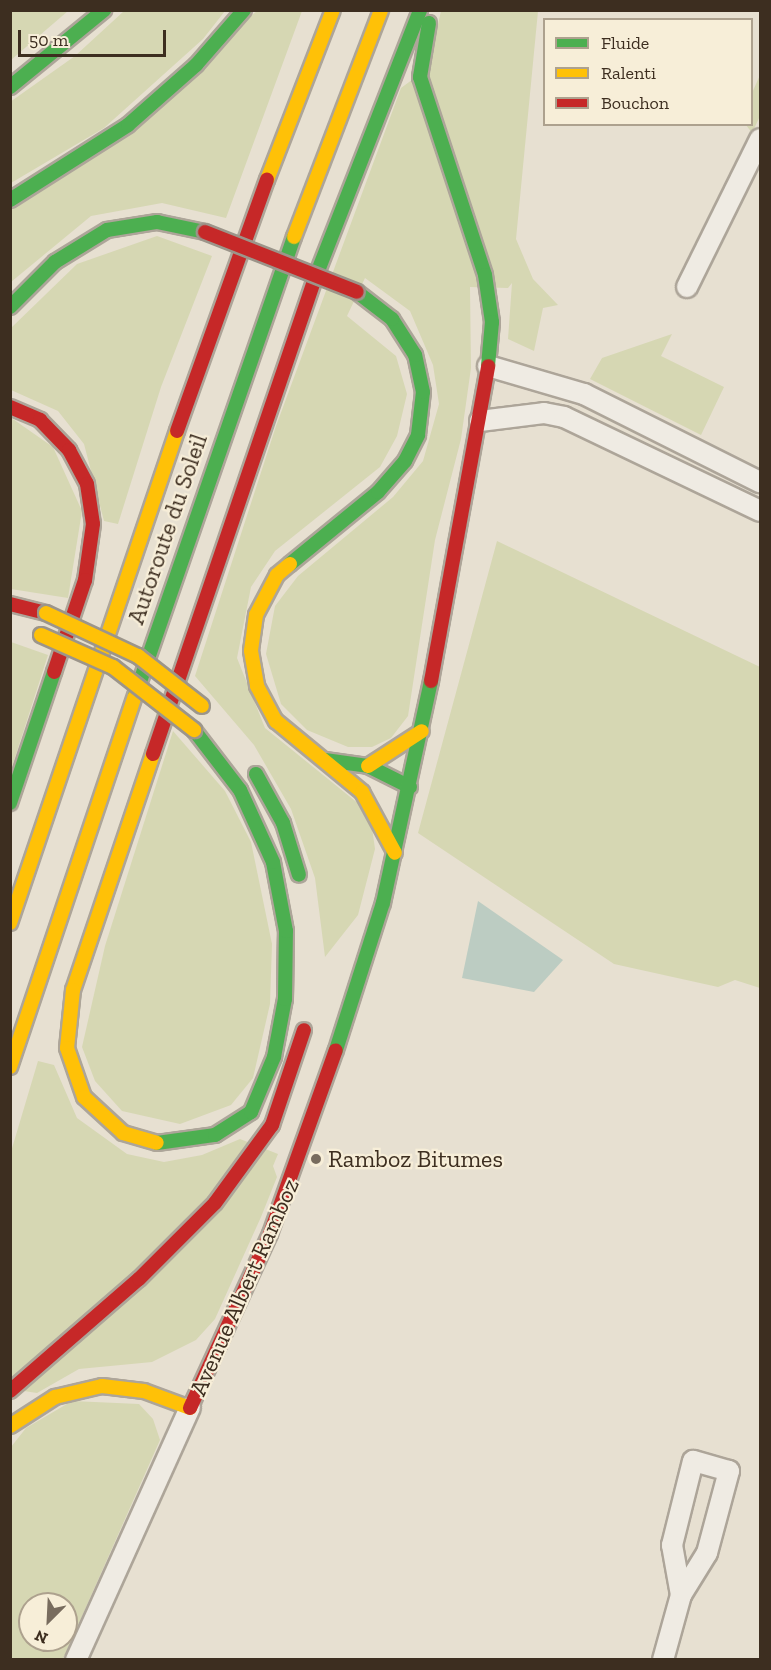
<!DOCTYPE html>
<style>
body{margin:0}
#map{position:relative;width:771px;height:1670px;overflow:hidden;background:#e7e0d1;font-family:"Zilla Slab",serif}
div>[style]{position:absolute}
.green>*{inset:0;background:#d6d7b3}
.water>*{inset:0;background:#bcccc2}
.roads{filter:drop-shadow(2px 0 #ada599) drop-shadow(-2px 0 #ada599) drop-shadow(0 2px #ada599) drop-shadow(0 -2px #ada599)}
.street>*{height:20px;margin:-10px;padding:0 10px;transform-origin:10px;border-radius:10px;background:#efebe3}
.fast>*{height:14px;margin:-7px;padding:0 7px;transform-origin:7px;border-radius:7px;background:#4caf50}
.slow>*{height:14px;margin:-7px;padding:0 7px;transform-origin:7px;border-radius:7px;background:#ffc107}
.jam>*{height:14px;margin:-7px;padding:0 7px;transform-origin:7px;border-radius:7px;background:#c62828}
.bridges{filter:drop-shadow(2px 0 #9c958a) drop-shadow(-2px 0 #9c958a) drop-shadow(0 2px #9c958a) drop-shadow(0 -2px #9c958a)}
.slow-bridge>*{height:14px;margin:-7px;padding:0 7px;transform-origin:7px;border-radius:7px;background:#ffc107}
.jam-bridge>*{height:14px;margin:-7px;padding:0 7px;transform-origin:7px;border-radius:7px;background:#c62828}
.dots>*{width:16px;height:16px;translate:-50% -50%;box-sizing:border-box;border:3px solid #f7eed8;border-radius:50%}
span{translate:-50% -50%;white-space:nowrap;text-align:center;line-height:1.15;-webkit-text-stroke:4.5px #f7eed8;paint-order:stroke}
.street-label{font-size:24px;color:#3d2e20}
.poi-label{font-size:24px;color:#3d2e20}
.left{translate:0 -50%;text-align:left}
.frame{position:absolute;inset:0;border:12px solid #3d2e20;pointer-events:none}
.legend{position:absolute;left:543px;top:18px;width:210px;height:108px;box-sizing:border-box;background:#f7eed8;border:2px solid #ada18e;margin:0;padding:8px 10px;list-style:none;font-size:18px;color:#3d2e20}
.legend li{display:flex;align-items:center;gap:12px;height:30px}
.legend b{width:30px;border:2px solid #ada18e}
.north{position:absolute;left:18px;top:1592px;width:60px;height:60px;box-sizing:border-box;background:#f7eed8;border:2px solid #ada18e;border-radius:50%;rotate:204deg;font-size:16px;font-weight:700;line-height:24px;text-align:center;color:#3d2e20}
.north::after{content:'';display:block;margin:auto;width:21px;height:27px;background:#786c5e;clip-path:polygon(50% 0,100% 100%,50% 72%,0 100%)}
.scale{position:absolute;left:18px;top:30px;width:148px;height:27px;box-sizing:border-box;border:3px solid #3d2e20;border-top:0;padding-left:8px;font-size:18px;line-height:21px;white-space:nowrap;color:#3d2e20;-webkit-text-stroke:4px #f7eed8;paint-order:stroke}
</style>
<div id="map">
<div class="green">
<div style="clip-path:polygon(10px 11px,11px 10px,68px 11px,11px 60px)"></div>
<div style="clip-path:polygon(124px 11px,225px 11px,203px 39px,104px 128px,11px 183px,10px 102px,75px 56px)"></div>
<div style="clip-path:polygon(257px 11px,302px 11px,226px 218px,162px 203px,91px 216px,11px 282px,11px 209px)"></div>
<div style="clip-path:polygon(441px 11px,538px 11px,516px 239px,533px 279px,558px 305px,543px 308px,534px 351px,508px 339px,512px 283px,508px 288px,470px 287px,471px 368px,461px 439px,435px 540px,408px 716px,391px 738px,372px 747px,348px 747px,307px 730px,281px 704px,266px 654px,275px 606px,298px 576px,393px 497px,423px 461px,439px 404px,433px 365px,410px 311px,365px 278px,347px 316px,396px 356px,407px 394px,397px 436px,380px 467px,275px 551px,251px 587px,237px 658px,265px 728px,370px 813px,375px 849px,358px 915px,325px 957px,315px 878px,291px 809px,254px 745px,195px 676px,276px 426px,401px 88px,428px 68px)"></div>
<div style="clip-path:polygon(760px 75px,760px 116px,752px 133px,746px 125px,752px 124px,752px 93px)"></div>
<div style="clip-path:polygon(157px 236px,212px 256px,161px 387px,118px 524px,104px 521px,84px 444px,58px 411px,11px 390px,11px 328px,77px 264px)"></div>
<div style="clip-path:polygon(672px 334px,661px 356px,724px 387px,701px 435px,590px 379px,602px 358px)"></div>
<div style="clip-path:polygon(10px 417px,53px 447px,82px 511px,68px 598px,11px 589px)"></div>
<div style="clip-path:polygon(497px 541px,760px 667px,760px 988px,735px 980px,718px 987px,614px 964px,418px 833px)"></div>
<div style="clip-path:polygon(11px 642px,48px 655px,11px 770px)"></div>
<div style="clip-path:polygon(173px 731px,225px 791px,251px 842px,272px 944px,270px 1004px,253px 1078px,231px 1105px,180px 1124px,122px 1111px,95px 1081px,82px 1047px,105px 946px)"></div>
<div style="clip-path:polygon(38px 1061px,54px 1065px,77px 1118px,127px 1154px,164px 1162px,202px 1155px,240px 1139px,278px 1154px,273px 1166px,277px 1177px,261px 1217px,215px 1319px,196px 1340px,152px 1362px,79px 1369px,37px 1393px,11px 1389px,10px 1155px)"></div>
<div style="clip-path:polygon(evenodd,72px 1401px,139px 1404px,153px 1419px,160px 1440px,63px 1659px,11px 1660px,11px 1447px,26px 1428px,72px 1401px,30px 1604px,66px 1604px,66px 1640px,30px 1640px,30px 1604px)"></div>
</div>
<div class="water">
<div style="clip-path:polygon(478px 901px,563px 960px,534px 992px,462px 978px)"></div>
</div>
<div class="roads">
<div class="street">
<div style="left:687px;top:287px;width:165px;rotate:-63.7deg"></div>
<div style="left:488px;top:366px;width:100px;rotate:16.3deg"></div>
<div style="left:584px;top:394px;width:197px;rotate:26.6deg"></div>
<div style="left:480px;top:421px;width:64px;rotate:-7.1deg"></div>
<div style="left:544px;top:413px;width:20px;rotate:11deg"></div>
<div style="left:564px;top:417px;width:217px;rotate:25.6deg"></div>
<div style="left:76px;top:1660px;width:277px;rotate:-65.7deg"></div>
<div style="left:663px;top:1660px;width:67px;rotate:-74.5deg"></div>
<div style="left:681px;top:1595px;width:49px;rotate:-58.2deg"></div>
<div style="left:707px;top:1553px;width:85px;rotate:-75deg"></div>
<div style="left:729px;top:1471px;width:37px;rotate:-164deg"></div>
<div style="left:693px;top:1461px;width:87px;rotate:104deg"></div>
<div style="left:672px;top:1545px;width:51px;rotate:79.8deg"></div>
</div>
<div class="fast">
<div style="left:429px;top:23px;width:55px;rotate:99.5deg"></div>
<div style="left:420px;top:77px;width:208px;rotate:71.8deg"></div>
<div style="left:485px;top:275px;width:48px;rotate:81.5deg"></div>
<div style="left:492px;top:322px;width:44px;rotate:95.2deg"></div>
<div style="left:10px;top:87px;width:122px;rotate:-39.3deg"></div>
<div style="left:10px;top:200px;width:140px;rotate:-32.4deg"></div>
<div style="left:128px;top:125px;width:91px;rotate:-41.4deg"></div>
<div style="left:196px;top:65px;width:73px;rotate:-48.9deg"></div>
<div style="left:314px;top:281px;width:291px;rotate:-68.6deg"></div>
<div style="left:10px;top:307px;width:64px;rotate:-45deg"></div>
<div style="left:55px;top:262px;width:61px;rotate:-31.6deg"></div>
<div style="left:107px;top:230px;width:51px;rotate:-9.1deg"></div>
<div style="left:157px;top:222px;width:49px;rotate:11.8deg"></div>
<div style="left:290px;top:564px;width:114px;rotate:-39.3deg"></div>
<div style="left:378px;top:492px;width:41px;rotate:-48.9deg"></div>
<div style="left:405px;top:461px;width:29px;rotate:-63deg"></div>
<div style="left:418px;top:435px;width:43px;rotate:-83.4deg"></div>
<div style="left:423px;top:392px;width:38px;rotate:-102deg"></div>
<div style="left:415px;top:355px;width:43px;rotate:-122.6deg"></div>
<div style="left:392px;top:319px;width:44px;rotate:-142.4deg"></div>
<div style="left:135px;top:696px;width:486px;rotate:-70.9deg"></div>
<div style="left:325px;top:760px;width:43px;rotate:7.9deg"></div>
<div style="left:368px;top:766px;width:47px;rotate:26.6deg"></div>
<div style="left:256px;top:774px;width:56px;rotate:61.1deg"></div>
<div style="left:283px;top:823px;width:54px;rotate:72.9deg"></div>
<div style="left:10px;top:803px;width:138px;rotate:-71.4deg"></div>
<div style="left:336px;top:1050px;width:154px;rotate:-72.3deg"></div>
<div style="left:383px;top:903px;width:227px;rotate:-77.8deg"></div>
<div style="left:157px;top:1143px;width:59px;rotate:-7.9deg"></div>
<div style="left:215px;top:1135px;width:43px;rotate:-32.6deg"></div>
<div style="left:251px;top:1112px;width:60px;rotate:-67.3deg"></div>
<div style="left:274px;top:1057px;width:59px;rotate:-79.3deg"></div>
<div style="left:285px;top:999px;width:68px;rotate:-89.2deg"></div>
<div style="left:286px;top:931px;width:70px;rotate:-100.7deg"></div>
<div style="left:273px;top:862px;width:79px;rotate:-114.6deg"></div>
<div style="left:240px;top:790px;width:76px;rotate:-127.5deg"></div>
</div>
<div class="slow">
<div style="left:267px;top:180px;width:182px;rotate:-68.8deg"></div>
<div style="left:294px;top:237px;width:243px;rotate:-69deg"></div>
<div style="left:290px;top:564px;width:17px;rotate:140deg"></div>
<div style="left:277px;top:575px;width:45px;rotate:117.7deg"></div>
<div style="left:256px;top:615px;width:36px;rotate:98deg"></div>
<div style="left:251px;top:651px;width:36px;rotate:80deg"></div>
<div style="left:257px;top:686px;width:40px;rotate:62deg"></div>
<div style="left:276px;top:721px;width:112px;rotate:39.5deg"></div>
<div style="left:362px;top:792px;width:69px;rotate:61.6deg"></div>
<div style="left:153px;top:754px;width:249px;rotate:108.7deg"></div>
<div style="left:73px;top:990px;width:58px;rotate:95.9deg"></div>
<div style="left:67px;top:1048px;width:52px;rotate:70.9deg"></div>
<div style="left:84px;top:1097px;width:53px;rotate:42.7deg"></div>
<div style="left:123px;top:1133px;width:35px;rotate:16deg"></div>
<div style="left:368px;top:766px;width:64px;rotate:-32.9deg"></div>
<div style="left:10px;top:923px;width:520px;rotate:-71.25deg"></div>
<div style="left:10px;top:1067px;width:391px;rotate:-71.4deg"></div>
<div style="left:10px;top:1426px;width:54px;rotate:-32.8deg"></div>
<div style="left:55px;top:1397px;width:48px;rotate:-13.2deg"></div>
<div style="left:102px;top:1386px;width:42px;rotate:6.8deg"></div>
<div style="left:144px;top:1391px;width:49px;rotate:20.3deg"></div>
</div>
<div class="jam">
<div style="left:10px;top:407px;width:33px;rotate:23deg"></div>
<div style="left:40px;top:420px;width:42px;rotate:46deg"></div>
<div style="left:69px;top:450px;width:38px;rotate:62deg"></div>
<div style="left:87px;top:484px;width:40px;rotate:81.5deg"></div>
<div style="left:93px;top:524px;width:57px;rotate:98.1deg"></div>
<div style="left:85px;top:580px;width:97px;rotate:108.6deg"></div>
<div style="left:177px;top:431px;width:267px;rotate:-70.3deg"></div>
<div style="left:10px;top:604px;width:37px;rotate:14deg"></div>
<div style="left:431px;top:681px;width:320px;rotate:-79.7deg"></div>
<div style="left:153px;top:754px;width:500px;rotate:-71.2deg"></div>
<div style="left:10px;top:1391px;width:171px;rotate:-41deg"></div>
<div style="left:139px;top:1279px;width:107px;rotate:-45deg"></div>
<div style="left:215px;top:1203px;width:97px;rotate:-53.8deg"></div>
<div style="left:272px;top:1125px;width:100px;rotate:-71.4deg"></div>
<div style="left:190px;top:1408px;width:192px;rotate:-65.3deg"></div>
<div style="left:270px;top:1234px;width:195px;rotate:-70.3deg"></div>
</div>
</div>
<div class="bridges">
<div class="slow-bridge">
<div style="left:46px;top:613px;width:102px;rotate:25.1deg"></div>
<div style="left:138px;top:656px;width:81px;rotate:38deg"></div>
<div style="left:41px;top:635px;width:79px;rotate:24deg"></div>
<div style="left:113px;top:667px;width:103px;rotate:37.9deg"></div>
</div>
<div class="jam-bridge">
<div style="left:205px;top:232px;width:163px;rotate:21.5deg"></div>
</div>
</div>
<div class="dots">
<div style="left:316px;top:1159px;background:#786c5e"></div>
</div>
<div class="street-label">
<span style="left:167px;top:529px;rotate:-71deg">Autoroute du Soleil</span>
<span style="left:244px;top:1287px;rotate:-66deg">Avenue Albert Ramboz</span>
</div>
<div class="poi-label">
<span class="left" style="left:328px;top:1159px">Ramboz Bitumes</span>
</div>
<div class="frame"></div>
<ul class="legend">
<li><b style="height:8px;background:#4caf50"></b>Fluide</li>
<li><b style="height:8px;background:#ffc107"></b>Ralenti</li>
<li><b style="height:8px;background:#c62828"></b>Bouchon</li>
</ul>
<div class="north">N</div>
<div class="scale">50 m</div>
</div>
